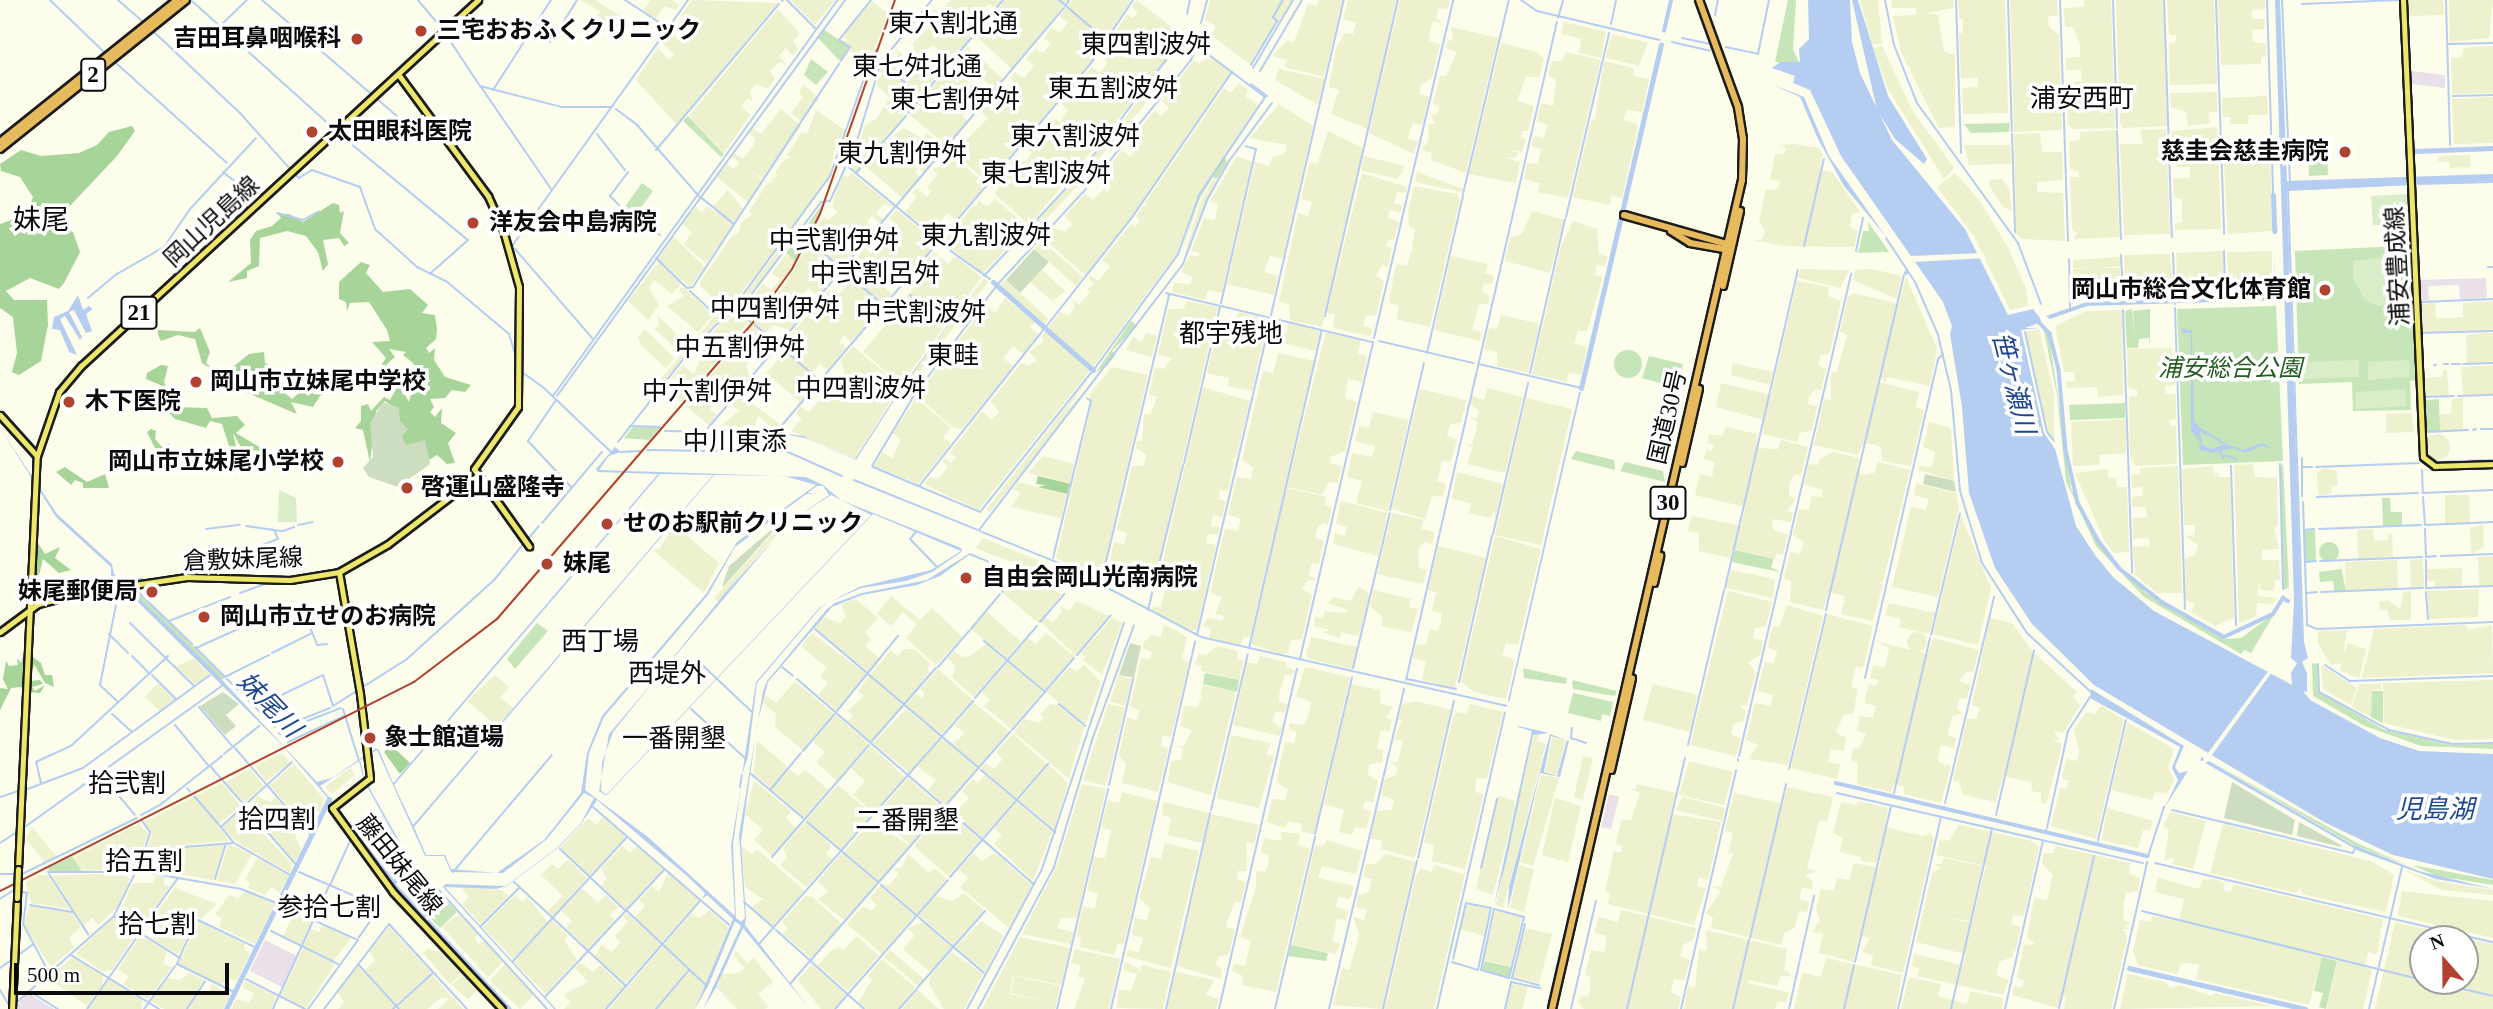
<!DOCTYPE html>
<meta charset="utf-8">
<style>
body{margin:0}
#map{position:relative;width:2493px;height:1009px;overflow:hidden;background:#fdfdeb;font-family:"Times New Roman","Noto Sans JP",serif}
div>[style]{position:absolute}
.industrial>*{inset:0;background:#eae0e9}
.farmland>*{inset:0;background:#edf1ce}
.round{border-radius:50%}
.green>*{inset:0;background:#c6e5b8}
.forest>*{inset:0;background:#a7d499}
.cemetery>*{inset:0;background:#cdddbf}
.pitch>*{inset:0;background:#d9edc9}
.water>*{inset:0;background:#b4cdf1}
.pier>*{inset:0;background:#fdfdeb}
.stream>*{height:2px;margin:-1px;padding:0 1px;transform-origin:1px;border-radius:1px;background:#b4cdf1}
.canal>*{height:3.5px;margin:-1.75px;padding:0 1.75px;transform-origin:1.75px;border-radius:1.75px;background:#b4cdf1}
.river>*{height:5px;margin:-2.5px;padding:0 2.5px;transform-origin:2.5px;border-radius:2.5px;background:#b4cdf1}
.roads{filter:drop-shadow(2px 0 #1c1c1c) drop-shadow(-2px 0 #1c1c1c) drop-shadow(0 2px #1c1c1c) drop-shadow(0 -2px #1c1c1c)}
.major>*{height:5px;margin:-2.5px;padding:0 2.5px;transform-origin:2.5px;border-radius:2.5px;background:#ede86b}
.highway>*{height:6px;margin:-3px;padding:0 3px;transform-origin:3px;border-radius:3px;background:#e8ba5e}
.rail>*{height:2px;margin:-1px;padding:0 1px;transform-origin:1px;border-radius:1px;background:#af432f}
.bridges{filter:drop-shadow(2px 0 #1c1c1c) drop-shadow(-2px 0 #1c1c1c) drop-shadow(0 2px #1c1c1c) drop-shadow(0 -2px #1c1c1c)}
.major-bridge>*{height:5px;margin:-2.5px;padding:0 2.5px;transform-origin:2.5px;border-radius:2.5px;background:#ede86b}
.dots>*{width:19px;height:19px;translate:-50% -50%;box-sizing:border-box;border:4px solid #fff;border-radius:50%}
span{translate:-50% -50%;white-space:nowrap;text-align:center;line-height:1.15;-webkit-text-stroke:7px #fff;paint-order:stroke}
.shield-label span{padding:2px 5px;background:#fff;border:2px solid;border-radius:5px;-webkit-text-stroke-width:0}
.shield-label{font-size:23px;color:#0b0b0b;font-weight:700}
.poi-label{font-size:24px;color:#0b0b0b;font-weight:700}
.left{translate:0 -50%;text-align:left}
.right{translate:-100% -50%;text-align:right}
.street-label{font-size:24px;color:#0b0b0b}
.park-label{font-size:24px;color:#225d22;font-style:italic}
.neighbourhood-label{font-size:26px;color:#0b0b0b}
.water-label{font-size:26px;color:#1f4892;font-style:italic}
.quarter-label{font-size:28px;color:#0b0b0b}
.north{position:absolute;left:2409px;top:925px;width:70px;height:70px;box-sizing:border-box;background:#fff;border:2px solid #9d9d9d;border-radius:50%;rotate:339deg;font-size:19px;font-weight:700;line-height:28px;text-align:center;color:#0b0b0b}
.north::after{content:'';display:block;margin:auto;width:24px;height:32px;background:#af432f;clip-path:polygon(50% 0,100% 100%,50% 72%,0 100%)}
.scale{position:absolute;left:14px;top:963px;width:215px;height:32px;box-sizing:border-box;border:4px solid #0b0b0b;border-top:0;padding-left:9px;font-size:21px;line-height:24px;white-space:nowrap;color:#0b0b0b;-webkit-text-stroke:5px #fff;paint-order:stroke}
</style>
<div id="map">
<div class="industrial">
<div style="clip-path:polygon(2411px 71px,2445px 75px,2445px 88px,2411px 84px)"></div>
<div style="clip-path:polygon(2486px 278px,2487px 298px,2460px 299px,2459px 285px,2428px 286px,2429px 300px,2421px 300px,2420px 280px)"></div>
<div style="clip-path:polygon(1609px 794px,1619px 797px,1611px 829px,1601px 827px)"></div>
<div style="clip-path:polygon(265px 940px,297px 956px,282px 987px,250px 971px)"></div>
<div style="clip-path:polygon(28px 993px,54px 1009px,14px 1009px)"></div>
</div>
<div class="farmland">
<div style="clip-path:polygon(581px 0,595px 0,624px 18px,616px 29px,596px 17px,600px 12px)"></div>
<div style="clip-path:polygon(651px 0,672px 0,679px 5px,676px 10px,664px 6px,656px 18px,643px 11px)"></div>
<div style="clip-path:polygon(692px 0,778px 3px,677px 125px,636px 80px,658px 48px,669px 60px,674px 55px,662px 42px,671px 30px,679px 37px,683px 33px,675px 24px,686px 20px,682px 14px)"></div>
<div style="clip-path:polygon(790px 0,835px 0,815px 25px)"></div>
<div style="clip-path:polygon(951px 0,1002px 0,995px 9px,989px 3px,981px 12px,988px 18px,951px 61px,933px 45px,924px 53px,942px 70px,907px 113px,876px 85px,882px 66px,887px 58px,893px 61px,898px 55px,895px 48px,908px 60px,916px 59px,913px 43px,930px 27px,921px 18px,929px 9px,940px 12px)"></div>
<div style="clip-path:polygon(1005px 0,1068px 0,1013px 70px,976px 36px,983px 28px,1008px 41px,1013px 38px,991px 19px)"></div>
<div style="clip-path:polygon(1072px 0,1131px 0,1090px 64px,1032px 131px,1025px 129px,1028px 136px,987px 182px,961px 159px,966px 153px,959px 147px,988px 118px,982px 112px,991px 100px,1007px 108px,1012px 98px,1009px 95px,1017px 85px,1010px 78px,1015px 72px,1024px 78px,1034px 66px,1026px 59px,1036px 48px,1042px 53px,1051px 44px,1044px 38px,1052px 27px,1059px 33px,1068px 23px,1060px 16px)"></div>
<div style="clip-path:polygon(1136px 0,1176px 30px,1180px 46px,1029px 225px,995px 194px,1000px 184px,995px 180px,1004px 170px,1011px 175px,1017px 168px,1010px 163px,1016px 156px,1025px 162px,1032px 153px,1024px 146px,1033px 135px,1044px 145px,1053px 136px,1057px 129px,1049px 117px,1060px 122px,1068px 110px,1061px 103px,1080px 99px,1080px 80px,1092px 67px,1100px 73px,1107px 64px,1103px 53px,1108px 45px,1116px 52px,1127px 39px,1117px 30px,1127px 14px,1133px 18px,1138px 13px,1132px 7px)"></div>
<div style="clip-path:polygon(1210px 0,1293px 0,1251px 65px,1211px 35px,1216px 26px,1205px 20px)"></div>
<div style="clip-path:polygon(1319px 0,1343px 0,1324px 77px,1284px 67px,1287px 60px,1272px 56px,1286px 41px,1294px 42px,1308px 4px,1317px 6px)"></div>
<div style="clip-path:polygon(1348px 0,1397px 0,1368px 129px,1331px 114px,1339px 90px,1329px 87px,1336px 48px,1345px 33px,1353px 34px,1356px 23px,1343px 19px)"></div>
<div style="clip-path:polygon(1400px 0,1450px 0,1448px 9px,1439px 8px,1436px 18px,1444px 23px,1433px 21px,1430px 31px,1429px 41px,1440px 44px,1432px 78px,1420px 85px,1420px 94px,1429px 97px,1424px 119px,1421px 125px,1413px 123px,1409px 133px,1408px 139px,1418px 141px,1414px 154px,1369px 133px)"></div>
<div style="clip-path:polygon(1860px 0,1878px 0,1882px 44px,1872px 44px)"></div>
<div style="clip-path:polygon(1891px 0,1953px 0,1954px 8px,1927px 13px,1938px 15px,1944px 52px,1955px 55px,1955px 127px,1939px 128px,1901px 52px,1893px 16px,1916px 15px,1916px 8px,1892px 8px)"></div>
<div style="clip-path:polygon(1958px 0,2005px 0,2008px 113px,1963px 114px,1962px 88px,1978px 87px,1978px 78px,1961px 78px,1959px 33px,1963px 33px,1963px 19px,1959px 19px)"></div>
<div style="clip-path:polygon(2010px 0,2057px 0,2058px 16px,2048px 16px,2049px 27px,2059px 35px,2062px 130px,2014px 132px)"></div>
<div style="clip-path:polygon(2084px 0,2111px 0,2115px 128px,2073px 129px,2068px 124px,2067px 82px,2082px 81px,2081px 70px,2066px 70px,2066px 58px,2080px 57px,2080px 44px,2073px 27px,2065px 27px,2064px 8px,2084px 7px)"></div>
<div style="clip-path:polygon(2116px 0,2163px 0,2167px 126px,2123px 128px,2120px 123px)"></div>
<div style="clip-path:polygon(2167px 0,2214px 0,2217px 84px,2170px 85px,2169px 43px,2176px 42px,2176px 35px,2169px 35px)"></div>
<div style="clip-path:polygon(2218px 0,2265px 0,2265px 9px,2252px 10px,2252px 19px,2265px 19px,2264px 29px,2252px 30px,2253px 42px,2266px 44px,2266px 57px,2261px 57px,2261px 64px,2221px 65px)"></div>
<div style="clip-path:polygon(2407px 0,2443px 0,2444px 15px,2408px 16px)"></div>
<div style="clip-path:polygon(2449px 0,2493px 0,2489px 38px,2450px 42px)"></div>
<div style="clip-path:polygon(872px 1px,888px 14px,870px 60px,849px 52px,851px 48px,841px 40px,850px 42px,843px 37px)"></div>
<div style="clip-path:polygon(778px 9px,800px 34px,793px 41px,798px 49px,793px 56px,786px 48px,779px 56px,787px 66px,780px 62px,770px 71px,775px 79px,768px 89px,756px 84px,750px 92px,753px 101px,748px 99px,741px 105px,750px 115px,724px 153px,689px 116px)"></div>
<div style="clip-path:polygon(1564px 22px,1606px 32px,1601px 58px,1579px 53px,1581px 39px,1561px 34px)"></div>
<div style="clip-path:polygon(1451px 27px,1498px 38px,1466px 173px,1431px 160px,1432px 153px,1422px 150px,1429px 139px,1428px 124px,1435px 124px,1431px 115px,1438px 113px,1439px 107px,1433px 104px,1440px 75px,1446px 76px,1457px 52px,1446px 48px,1448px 40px,1453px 41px)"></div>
<div style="clip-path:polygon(1612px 34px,1648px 43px,1639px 66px,1605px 58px)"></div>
<div style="clip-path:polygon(1501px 43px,1537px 52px,1544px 59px,1539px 78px,1526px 76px,1517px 101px,1534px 106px,1528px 131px,1523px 131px,1521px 138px,1526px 139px,1522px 152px,1509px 149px,1518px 153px,1517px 157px,1505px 158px,1520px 162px,1516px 183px,1469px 174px)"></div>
<div style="clip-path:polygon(1882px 46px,1912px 110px,1954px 168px,1944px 179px,1888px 89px,1873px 48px)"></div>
<div style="clip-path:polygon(2493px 46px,2493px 93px,2452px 94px,2451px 58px,2462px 57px,2463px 49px,2470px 47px)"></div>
<div style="clip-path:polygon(968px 47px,1004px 80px,995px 90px,959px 58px)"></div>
<div style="clip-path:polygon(1200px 48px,1231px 72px,1134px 214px,1085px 275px,1044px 239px,1054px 228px,1065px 232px,1072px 224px,1065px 216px,1085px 194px,1093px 200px,1104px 189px,1107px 192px,1111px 187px,1100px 178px,1122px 150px,1130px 157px,1141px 144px,1133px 137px,1155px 110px,1161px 116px,1169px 108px,1162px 101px,1194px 60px,1199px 64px,1206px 58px)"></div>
<div style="clip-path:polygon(1566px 52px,1601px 60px,1568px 198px,1538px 192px,1540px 183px,1524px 179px,1527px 163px,1538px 164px,1541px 149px,1531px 146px,1534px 136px,1544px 138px,1548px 125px,1537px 121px,1541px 103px,1553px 106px,1556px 80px,1548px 76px,1552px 61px,1562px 61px)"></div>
<div style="clip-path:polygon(1604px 61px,1634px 68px,1634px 76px,1649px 79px,1642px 112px,1627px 110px,1623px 120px,1637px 124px,1637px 131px,1622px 198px,1612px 196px,1610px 205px,1573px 197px,1591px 120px,1595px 119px)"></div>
<div style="clip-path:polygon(1279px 69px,1325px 79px,1318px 105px,1275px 80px)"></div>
<div style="clip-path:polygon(958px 74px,989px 98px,974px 116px,968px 111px,962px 116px,968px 122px,947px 146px,910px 115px,919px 104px,930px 105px,938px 97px,930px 90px,941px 77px,953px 79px)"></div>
<div style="clip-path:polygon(1239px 83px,1248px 90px,1245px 96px,1258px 105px,1196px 199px,1177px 253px,1094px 366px,978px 510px,924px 484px,929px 478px,938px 479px,948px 467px,942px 461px,944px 458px,951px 463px,956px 458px,950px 452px,982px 411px,992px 420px,999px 412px,991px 401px,1021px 363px,1028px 366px,1037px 360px,1029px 352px,1044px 341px,1041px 337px,1060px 312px,1069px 316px,1075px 307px,1072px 299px,1079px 305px,1090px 292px,1087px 289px,1094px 284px,1088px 278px,1090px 275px,1098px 281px,1110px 267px,1102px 260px,1131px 224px,1135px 227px,1140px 221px,1136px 217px,1143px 206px,1149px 207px,1145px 203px,1224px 88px,1230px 93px)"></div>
<div style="clip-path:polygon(803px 84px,819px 98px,802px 122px,791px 113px,803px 97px,799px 94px)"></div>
<div style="clip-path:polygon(2217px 92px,2217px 112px,2209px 112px,2210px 124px,2188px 125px,2186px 112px,2171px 107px,2170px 93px)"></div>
<div style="clip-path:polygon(2267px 96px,2268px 115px,2249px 115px,2248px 124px,2230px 124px,2230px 117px,2222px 117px,2222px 98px)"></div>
<div style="clip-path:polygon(2493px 97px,2493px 143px,2454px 144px,2452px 99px)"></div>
<div style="clip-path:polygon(1141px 98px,1146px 103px,1083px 177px,1079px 174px)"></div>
<div style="clip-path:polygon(888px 100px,906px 115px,881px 145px,904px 128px,922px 138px,927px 133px,945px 148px,924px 173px,919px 168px,915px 172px,920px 177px,902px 198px,863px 164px,856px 172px,848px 165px,852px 156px,858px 161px,866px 152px,859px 145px,865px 126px,877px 118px)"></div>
<div style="clip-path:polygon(1279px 104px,1313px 126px,1283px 259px,1270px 256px,1264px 272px,1278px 276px,1274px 295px,1227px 284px,1255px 162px,1269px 166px,1273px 157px,1285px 154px,1287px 145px,1250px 138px)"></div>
<div style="clip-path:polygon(781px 109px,801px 126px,764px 179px,747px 168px,764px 181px,749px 203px,717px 177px,727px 164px,734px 169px,740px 163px,732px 157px,734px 153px,743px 159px,753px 146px,755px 138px,748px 133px,751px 127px,761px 134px)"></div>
<div style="clip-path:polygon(816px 110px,846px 131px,836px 143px,829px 177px,778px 249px,726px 310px,700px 286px,701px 280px,733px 235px,738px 234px,742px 222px,752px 215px,749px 211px,767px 184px,774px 182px,771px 179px,778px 176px,775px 173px,785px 159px,791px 158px,787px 155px,802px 132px,807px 134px)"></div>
<div style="clip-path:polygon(2217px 127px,2221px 229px,2175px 230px,2175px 224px,2182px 222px,2182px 199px,2174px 197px,2173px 179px,2190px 178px,2190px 167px,2177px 167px,2171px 131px)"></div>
<div style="clip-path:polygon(2166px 129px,2170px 234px,2124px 235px,2120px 144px,2143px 144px,2140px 130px)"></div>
<div style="clip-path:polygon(2116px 130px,2119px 237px,2073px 239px,2077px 234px,2072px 228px,2070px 177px,2079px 177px,2079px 171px,2070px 169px,2069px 142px,2080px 140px,2080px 132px)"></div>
<div style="clip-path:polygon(1328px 131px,1363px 148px,1322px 327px,1290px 320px,1289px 305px,1279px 301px,1298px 213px,1308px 216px,1312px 202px,1301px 199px,1309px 164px,1318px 162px)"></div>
<div style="clip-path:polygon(2040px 133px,2042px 152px,2062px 152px,2063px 180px,2037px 182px,2037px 192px,2063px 193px,2065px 241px,2022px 239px,2016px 234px,2014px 134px)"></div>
<div style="clip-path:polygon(1794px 144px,1819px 148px,1823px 155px,1820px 169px,1833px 173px,1860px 212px,1852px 214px,1850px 227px,1858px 231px,1854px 247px,1784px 246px,1754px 240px,1762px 239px,1765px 231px,1759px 221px,1766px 190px,1778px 189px,1780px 181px,1770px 179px,1775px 154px,1784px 154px,1786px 148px,1779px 145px)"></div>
<div style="clip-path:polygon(1964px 145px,2010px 145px,2011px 164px,1969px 165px)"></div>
<div style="clip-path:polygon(2270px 146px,2272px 231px,2228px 234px,2223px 148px)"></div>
<div style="clip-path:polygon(948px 151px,986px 185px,956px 220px,947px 213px,939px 223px,947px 230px,939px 239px,905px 212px,917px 197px,912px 192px,917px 188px,927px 197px,932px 191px,927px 187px,938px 174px,932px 169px,946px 165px)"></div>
<div style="clip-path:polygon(2470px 155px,2470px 167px,2450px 168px,2450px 162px,2437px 161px,2439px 156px)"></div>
<div style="clip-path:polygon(1237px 156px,1252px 162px,1222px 293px,1208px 290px,1205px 300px,1172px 292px,1174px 282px,1190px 285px,1193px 277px,1181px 272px,1190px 255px,1199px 257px,1199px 253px,1191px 251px,1204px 218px,1215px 220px,1218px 204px,1210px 201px)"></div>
<div style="clip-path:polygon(1364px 156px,1404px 166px,1403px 172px,1397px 179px,1361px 170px)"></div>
<div style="clip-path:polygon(1417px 172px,1463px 189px,1462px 192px,1415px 182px)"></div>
<div style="clip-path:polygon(852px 173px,894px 207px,884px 204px,876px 213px,883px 219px,880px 223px,872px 216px,867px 221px,874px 232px,861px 247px,856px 243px,851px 248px,856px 253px,835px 280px,827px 273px,818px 281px,827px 290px,819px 298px,809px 288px,799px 298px,810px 309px,804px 316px,798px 311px,793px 316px,799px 321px,791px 330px,773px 325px,769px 329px,765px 335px,770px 340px,761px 349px,768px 356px,762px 363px,754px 357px,746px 366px,750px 377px,740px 388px,728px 378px,722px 384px,727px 389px,710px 409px,717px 415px,709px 425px,686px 406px,786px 284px,823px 217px,828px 220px,837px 213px,832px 206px,837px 190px,843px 175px,847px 177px)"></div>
<div style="clip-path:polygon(1362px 173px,1407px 187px,1405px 193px,1397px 192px,1394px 203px,1402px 206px,1400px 212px,1390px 210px,1388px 218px,1399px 222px,1394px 240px,1388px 240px,1386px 246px,1392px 248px,1388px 267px,1382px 265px,1376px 276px,1384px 281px,1376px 316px,1366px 315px,1363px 326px,1373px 329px,1370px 336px,1333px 328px,1335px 314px,1327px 313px)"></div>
<div style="clip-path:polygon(1955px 173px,1980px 201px,2007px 246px,2026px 288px,2028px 306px,2010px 310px,1974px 236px,1937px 187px)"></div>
<div style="clip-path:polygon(1078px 176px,1082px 181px,1037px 229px,1031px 226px)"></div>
<div style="clip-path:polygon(1214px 178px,1217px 180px,1183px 260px,1200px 203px)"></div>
<div style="clip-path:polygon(2002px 179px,2009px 188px,2012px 211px,2003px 207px,1989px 185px,1989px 180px)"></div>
<div style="clip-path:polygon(1414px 186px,1457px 194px,1460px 200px,1430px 327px,1396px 319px,1399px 307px,1389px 302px,1396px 264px,1407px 266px,1412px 249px,1415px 229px,1409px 226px,1408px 212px)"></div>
<div style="clip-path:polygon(728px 190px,744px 210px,735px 223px,713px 206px)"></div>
<div style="clip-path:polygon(995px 199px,1028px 227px,983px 273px,946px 245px,947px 238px,973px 206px,976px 207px,978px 200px,987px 207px)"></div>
<div style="clip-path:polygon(707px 206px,734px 224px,706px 264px,684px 244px,692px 232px,683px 224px,696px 207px,702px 212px)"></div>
<div style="clip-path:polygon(897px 210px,937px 243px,903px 282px,893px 279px,885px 288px,892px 294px,851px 342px,844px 336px,839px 341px,846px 348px,827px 370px,820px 364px,811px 374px,818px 381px,800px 402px,766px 373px,780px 358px,775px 353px,789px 347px,792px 344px,787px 339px,830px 290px,837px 296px,847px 286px,850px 275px,846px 271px,865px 248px,871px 254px,877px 247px,882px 227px,889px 232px,896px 224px,889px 218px)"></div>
<div style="clip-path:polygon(1532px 211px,1564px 220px,1550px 273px,1505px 261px,1510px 238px,1522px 234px)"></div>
<div style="clip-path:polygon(1573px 221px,1597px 229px,1599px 254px,1608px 257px,1605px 266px,1597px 265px,1595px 275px,1603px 277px,1587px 331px,1578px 331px,1574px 343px,1587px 348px,1581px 375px,1569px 372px,1566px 382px,1532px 374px,1561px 246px)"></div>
<div style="clip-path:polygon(799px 223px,803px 226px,737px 311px,715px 323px,647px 401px,644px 398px,714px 317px,736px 306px)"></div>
<div style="clip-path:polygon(674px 237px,705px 267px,690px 287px,658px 259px)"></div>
<div style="clip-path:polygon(1042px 241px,1083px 277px,1076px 286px,1035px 249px)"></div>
<div style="clip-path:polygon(2223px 251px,2223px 280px,2181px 282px,2177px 277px,2176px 253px)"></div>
<div style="clip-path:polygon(2272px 251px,2272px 290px,2229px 291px,2227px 252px)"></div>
<div style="clip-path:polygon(934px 252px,948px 264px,955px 256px,982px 277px,901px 384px,863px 352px,889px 321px,882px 312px,885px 309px,897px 318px,892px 313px,920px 281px,914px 275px,917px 272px,924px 278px,931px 269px,924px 263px)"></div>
<div style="clip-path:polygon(786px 254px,795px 261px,779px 285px,682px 401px,672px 392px,679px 383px,672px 377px,683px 365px,694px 374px,701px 356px,695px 350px,723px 322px,740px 313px,763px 284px,771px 290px,780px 280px,772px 273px)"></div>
<div style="clip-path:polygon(2170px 254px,2173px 289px,2134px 295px,2132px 286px,2125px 286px,2124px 255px)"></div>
<div style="clip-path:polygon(1451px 256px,1488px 264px,1485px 273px,1494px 276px,1492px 284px,1484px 283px,1482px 292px,1489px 296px,1488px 304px,1479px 304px,1472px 330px,1481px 332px,1480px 341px,1434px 330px)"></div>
<div style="clip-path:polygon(2121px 257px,2121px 266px,2100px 268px,2120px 268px,2121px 298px,2088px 299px,2090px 291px,2073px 283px,2073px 269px,2091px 268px,2073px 268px,2073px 260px)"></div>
<div style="clip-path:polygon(659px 262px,681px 284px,672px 294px,654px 280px,649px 288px,659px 305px,648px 320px,628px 301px)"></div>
<div style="clip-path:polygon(1800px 269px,1843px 270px,1849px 271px,1840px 288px,1798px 278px)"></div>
<div style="clip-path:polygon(1872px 269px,1902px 276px,1897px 299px,1853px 280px,1855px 270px)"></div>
<div style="clip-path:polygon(1042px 270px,1065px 291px,1053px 300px,1058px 306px,1030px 282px)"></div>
<div style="clip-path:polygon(1906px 277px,1937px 349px,1930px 386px,1887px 377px,1885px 383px,1880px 375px,1878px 382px,1919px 392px,1916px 408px,1924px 410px,1911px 466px,1882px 461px,1881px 447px,1864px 442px,1858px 455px,1814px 445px,1824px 399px,1831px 400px,1831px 373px,1837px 371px,1847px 335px,1840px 332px,1848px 297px,1854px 293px,1899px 304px)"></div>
<div style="clip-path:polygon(984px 278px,988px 282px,906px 390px,903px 387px)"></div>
<div style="clip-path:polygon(1005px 280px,1049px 319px,1043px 325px,1000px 286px)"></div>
<div style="clip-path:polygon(1797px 281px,1829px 287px,1828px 296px,1841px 301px,1831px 349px,1828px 355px,1821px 354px,1818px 365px,1826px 369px,1821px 390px,1815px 389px,1809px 397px,1808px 404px,1817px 407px,1812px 430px,1800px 433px,1797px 442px,1763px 434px,1764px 420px,1716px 407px,1721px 383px,1771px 395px)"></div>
<div style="clip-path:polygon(683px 287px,713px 315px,698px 332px,667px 306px,684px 296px,679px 290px)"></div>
<div style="clip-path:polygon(1005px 298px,1035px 322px,1030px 327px,1039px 334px,1023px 354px,1013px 346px,1003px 358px,1014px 367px,962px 429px,952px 427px,917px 396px,940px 364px,949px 370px,957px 361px,948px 353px,986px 306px,995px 313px)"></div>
<div style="clip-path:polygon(1187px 301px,1218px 307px,1154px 585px,1107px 574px,1114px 542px,1124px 545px,1127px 533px,1117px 530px,1132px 466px,1143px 466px,1147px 455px,1136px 448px,1137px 441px,1142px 441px,1144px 414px,1149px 415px,1155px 404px,1156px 396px,1149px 395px,1155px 367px,1164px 369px,1172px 358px,1158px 355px,1168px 309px,1183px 309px)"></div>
<div style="clip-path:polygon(2493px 301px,2493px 330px,2422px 333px,2421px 304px,2435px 303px,2436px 318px,2449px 318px,2463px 317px,2463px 303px)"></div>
<div style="clip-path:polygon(2122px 310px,2123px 395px,2098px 397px,2097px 387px,2067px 388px,2066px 382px,2075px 381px,2074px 372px,2064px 372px,2055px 326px,2086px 311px)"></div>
<div style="clip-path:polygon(1239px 312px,1268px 319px,1252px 391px,1228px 386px,1229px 378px,1207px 373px,1220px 318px,1233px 321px)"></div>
<div style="clip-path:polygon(657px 315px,687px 344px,679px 352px,655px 329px,659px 324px)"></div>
<div style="clip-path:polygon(1501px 315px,1540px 324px,1528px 373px,1497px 366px,1497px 352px,1484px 349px,1489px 328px,1497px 329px)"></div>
<div style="clip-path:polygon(1289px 323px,1321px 331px,1316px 351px,1271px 340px,1273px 333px,1286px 334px)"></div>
<div style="clip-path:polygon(645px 329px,674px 358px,666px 368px,641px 345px,638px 337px)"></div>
<div style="clip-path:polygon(2039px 329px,2054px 394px,2054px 441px,2048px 432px,2025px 332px)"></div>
<div style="clip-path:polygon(1326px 332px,1361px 340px,1358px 353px,1367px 357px,1362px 382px,1348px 379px,1345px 398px,1357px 403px,1345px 451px,1330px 457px,1330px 463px,1342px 467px,1338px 483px,1329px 482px,1322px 495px,1287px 487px)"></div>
<div style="clip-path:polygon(1146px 333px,1157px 336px,1152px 357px,1126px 350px,1133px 337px,1142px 342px)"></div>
<div style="clip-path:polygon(2482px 333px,2493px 333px,2493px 362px,2467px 363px,2466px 335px)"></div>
<div style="clip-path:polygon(853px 346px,900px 386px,855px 458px,791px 431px,802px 419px,796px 414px,800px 407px,809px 412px,832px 386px,828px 381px,832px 377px,837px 381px,845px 371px,840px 361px)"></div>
<div style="clip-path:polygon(2172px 348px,2175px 385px,2165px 386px,2165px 394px,2176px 394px,2176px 419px,2169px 420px,2170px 426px,2176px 426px,2177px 464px,2135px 466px,2130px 457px,2129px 397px,2137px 396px,2137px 390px,2128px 388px,2127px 349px)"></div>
<div style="clip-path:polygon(1278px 353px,1314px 361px,1250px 637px,1244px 637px,1240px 645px,1209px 638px,1211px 628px,1203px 626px,1208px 618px,1223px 621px,1224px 616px,1215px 614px,1222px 597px,1210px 593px,1225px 528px,1238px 531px,1241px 519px,1228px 515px,1237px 477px,1251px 479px,1253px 467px,1242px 460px,1263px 371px,1273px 373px)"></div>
<div style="clip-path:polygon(1732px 363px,1773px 372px,1770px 385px,1731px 375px)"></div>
<div style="clip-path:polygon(2493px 365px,2493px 394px,2463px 395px,2461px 367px)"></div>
<div style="clip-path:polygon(1112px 367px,1148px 375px,1101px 580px,1056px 558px,1092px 401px,1089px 395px)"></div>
<div style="clip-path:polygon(2443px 370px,2447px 370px,2449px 395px,2424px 396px,2424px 378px,2442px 377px)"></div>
<div style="clip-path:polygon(1091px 375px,1066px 411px,1098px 378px,990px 512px,986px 510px)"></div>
<div style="clip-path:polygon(1203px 387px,1250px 401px,1236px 458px,1231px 460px,1234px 462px,1228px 491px,1220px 490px,1219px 499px,1226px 501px,1222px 517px,1213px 515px,1211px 526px,1220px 527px,1219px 535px,1208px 534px,1206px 543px,1216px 545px,1197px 629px,1190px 631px,1152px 611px,1153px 606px,1161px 608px,1166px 584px,1158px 582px)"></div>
<div style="clip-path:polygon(1487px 388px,1523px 397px,1505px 473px,1467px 464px,1473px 447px,1465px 444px,1472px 445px,1477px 428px,1477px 421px,1469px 417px,1477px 418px,1479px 411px,1470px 404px,1472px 395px,1484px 400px)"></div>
<div style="clip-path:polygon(1420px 389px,1466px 400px,1461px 423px,1450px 424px,1447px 436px,1457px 440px,1451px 462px,1442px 460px,1437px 481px,1446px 484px,1443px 497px,1432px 496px,1425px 519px,1392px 509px)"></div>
<div style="clip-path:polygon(739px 394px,780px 424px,775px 430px,758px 416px,753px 430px,722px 425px,739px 411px,731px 403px)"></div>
<div style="clip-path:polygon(916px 398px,951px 428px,943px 437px,951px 444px,918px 484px,874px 466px,882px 452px,892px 458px,901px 440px,893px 433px)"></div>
<div style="clip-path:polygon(1526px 398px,1572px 409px,1541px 545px,1495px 535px)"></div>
<div style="clip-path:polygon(2463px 398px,2463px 430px,2440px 430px,2440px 414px,2451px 414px,2452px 399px)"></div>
<div style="clip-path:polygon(1373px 412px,1409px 420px,1388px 511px,1356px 503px,1362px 481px,1347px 477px,1352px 453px,1372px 457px,1375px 446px,1355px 441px,1359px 426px,1369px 428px)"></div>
<div style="clip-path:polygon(2412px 413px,2414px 432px,2386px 433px,2386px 414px)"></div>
<div style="clip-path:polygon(2126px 419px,2126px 453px,2100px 455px,2099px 465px,2073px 466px,2071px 422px)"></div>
<div style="clip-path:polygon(1929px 422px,1951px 428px,1954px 481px,1919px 470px,1920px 466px,1932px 467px,1935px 452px,1923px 447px)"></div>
<div style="clip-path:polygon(1726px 427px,1757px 434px,1756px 448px,1778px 449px,1781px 440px,1808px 447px,1801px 475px,1795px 474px,1789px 485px,1789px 496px,1796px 499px,1787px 511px,1793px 513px,1791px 522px,1772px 519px,1773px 530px,1788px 535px,1783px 555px,1776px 554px,1775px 559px,1732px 549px,1730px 558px,1699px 551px,1699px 533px,1688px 531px,1692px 516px,1741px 526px,1745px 507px,1695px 495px,1700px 474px,1712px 477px,1715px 462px,1704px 459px,1706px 450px,1712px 451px,1714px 445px,1708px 443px,1709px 434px,1722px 436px)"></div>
<div class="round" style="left:2424px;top:434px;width:26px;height:26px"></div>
<div style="clip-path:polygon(1833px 452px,1859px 458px,1857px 473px,1865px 475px,1874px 473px,1878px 462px,1910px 470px,1883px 582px,1878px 583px,1883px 585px,1873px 621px,1841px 614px,1845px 596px,1829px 592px,1823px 610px,1790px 602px,1791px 581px,1784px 578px,1790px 552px,1800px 554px,1804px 542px,1793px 535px,1799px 509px,1809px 510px,1812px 496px,1821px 497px,1823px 490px,1804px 484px,1809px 464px,1818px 465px,1820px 459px)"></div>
<div style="clip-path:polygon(1043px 456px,1074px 464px,1070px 484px,1028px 473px)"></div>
<div style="clip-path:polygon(2253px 464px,2255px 477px,2277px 478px,2278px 526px,2274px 528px,2279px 549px,2262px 550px,2262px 560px,2279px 560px,2280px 580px,2275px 580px,2274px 591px,2261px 590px,2259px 580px,2258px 596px,2277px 598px,2273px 604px,2257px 603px,2256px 616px,2239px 623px,2234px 465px)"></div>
<div style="clip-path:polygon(2178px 466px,2182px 593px,2157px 593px,2135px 575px,2133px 547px,2150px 546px,2149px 538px,2133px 539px,2133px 518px,2147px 517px,2146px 507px,2132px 507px,2132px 497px,2143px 496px,2142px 487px,2132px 488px,2131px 475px,2140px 474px,2140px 468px)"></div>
<div style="clip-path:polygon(2213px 466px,2214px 477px,2216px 472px,2219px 477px,2230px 477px,2234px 617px,2215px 626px,2191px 612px,2195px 603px,2186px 601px,2185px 559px,2195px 555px,2198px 545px,2185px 536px,2195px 535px,2195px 525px,2184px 525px,2182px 469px)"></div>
<div style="clip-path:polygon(2324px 468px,2337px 471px,2338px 486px,2332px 486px,2331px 494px,2318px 495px,2317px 472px)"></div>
<div style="clip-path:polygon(2108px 469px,2108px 478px,2116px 478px,2117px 487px,2127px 487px,2129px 552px,2114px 553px,2104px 540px,2075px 473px)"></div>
<div style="clip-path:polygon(1457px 472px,1503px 484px,1495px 520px,1495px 509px,1491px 518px,1469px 513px,1471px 503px,1452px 499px)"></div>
<div style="clip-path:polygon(1018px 482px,1067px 495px,1061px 518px,1011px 507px,1021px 492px,1013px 489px)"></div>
<div style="clip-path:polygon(1916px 483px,1956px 493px,1959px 508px,1938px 597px,1892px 587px,1911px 507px,1926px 510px,1929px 499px,1914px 495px)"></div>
<div style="clip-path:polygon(1286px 488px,1326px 497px,1325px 505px,1332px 508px,1327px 528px,1326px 523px,1318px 526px,1315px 538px,1324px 541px,1319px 564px,1312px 563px,1309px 575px,1316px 580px,1307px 581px,1302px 589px,1312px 595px,1302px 639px,1291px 640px,1288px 653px,1280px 654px,1251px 644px)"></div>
<div style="clip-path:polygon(2469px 495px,2470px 522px,2445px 523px,2445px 495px)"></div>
<div style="clip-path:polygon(1341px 501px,1388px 513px,1378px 556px,1334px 544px,1334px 533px,1345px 536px,1347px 527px,1336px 524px)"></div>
<div style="clip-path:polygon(1392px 513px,1423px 520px,1421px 529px,1435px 532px,1432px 544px,1425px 542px,1418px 549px,1419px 568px,1427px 570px,1423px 584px,1377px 574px)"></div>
<div style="clip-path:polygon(1961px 516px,1991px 588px,1978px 645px,1933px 634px)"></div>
<div style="clip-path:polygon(787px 518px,791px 519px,718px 601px,714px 598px)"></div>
<div style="clip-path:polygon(2483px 525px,2484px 547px,2471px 554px,2470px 528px)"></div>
<div style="clip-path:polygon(672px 529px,677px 533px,680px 530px,719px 563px,704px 593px,653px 550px,660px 548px)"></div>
<div style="clip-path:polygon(2373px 529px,2374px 541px,2388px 540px,2388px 534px,2392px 534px,2393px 557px,2358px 559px,2357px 530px)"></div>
<div style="clip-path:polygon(1495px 536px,1541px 549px,1518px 645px,1506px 643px,1502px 655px,1515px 660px,1506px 699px,1474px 692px,1461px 682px)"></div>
<div style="clip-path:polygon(983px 538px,1047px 564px,1043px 574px,975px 548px)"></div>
<div style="clip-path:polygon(1438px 546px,1486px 558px,1455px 688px,1422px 680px,1426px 661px,1413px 658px,1416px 644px,1426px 645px,1430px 629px,1437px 631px,1441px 623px,1441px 613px,1432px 611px,1436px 592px,1428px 590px)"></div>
<div style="clip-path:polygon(2493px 556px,2493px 585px,2479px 585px,2478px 557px)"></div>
<div style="clip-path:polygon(2423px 559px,2424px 587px,2411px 588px,2410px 560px)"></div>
<div style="clip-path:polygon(2397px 560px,2398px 588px,2346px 590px,2345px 562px)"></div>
<div style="clip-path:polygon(2462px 568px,2462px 586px,2435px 587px,2435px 581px,2427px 581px,2427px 569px)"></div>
<div style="clip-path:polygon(1731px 570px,1775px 579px,1773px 598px,1726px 588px)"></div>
<div style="clip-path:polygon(1034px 582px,1062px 594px,1038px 623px,1003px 593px,1011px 583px,1019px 590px)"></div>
<div style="clip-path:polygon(1359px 586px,1370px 594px,1359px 636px,1341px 632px,1340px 638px,1322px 632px,1331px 630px,1314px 626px,1315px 616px,1322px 618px,1325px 611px,1346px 613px,1348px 610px,1320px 601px,1329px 603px,1333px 597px,1351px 601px)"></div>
<div style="clip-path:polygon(2479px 589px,2478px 617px,2429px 619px,2427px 591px)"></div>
<div style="clip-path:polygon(1373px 590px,1411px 599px,1409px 607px,1418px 609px,1411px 632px,1381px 626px,1383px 617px,1370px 606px)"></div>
<div style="clip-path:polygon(1728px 591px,1772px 602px,1766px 626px,1755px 629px,1753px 638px,1763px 641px,1760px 655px,1748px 663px,1756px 672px,1747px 705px,1740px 706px,1746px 712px,1743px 721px,1734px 723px,1731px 734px,1741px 739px,1736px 756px,1690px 745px)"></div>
<div style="clip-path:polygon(2411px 591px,2411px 620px,2390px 620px,2387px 610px,2380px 610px,2379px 602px,2388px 600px,2400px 609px,2403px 592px)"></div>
<div style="clip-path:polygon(891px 596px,920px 620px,932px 608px,962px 637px,936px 665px,906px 638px,917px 625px,903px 612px,891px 626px,877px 614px)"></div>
<div style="clip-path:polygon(856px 599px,878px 618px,865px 633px,871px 639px,865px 646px,879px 658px,868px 672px,815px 628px,822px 617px,840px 623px,846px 616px,841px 604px)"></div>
<div style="clip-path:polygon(1077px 601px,1109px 616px,1075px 655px,1041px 622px,1045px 617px,1053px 623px,1062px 612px,1060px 605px,1068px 611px)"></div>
<div style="clip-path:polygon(1889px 603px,1935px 613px,1929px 634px,1899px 627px,1901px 619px,1885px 615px)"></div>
<div style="clip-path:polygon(1787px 605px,1823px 616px,1788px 765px,1748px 759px,1758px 745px,1746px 740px,1755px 703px,1771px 706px,1773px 695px,1758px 691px,1759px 683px,1765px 662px,1774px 663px,1777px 650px,1768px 648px,1769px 641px,1773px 626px,1779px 627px)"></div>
<div style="clip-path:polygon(987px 612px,1021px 642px,1007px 659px,972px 630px)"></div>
<div style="clip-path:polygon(1827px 614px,1873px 626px,1863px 668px,1856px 666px,1851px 687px,1858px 689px,1853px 714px,1845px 714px,1835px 732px,1846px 738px,1844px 751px,1831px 749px,1828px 762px,1840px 764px,1837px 779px,1791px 768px)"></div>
<div style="clip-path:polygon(1112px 618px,1122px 623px,1102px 675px,1083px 660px,1086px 657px,1081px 653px)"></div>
<div style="clip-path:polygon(1990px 618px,2012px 623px,2033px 652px,2077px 692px,2073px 697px,2080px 706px,2063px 733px,2054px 731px,2059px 740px,2052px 740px,2061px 743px,2061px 750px,2046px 804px,2041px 803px,2041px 793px,2032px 791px,2031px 782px,2003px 776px,1996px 802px,1963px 795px,1959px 782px,1953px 781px,1967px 719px,1976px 719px,1980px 708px,1972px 705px)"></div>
<div style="clip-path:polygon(1164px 624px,1187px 637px,1182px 659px,1189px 662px,1171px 737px,1162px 736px,1161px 746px,1169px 749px,1158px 792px,1122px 783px,1126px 764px,1119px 755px,1127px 718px,1136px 720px,1140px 711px,1130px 706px,1141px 658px,1150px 660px,1152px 652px,1143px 648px,1144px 642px,1151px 635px,1161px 637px)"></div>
<div style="clip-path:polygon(2467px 625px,2468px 630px,2492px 625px,2493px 673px,2362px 678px,2374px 629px)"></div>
<div style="clip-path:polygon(2347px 630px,2343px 656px,2348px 643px,2366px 649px,2359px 678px,2340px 671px,2341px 663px,2331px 665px,2318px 644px,2318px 631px)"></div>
<div class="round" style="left:1907px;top:632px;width:20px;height:20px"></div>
<div style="clip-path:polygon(812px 633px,866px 674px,836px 710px,818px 695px,828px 683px,820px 676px,827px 668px,801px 646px)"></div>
<div style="clip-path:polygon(1046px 633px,1074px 656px,1044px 691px,1009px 661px,1028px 638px,1036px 644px)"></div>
<div style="clip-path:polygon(1311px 637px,1357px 647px,1352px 669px,1309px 659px,1306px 654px)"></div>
<div style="clip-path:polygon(1933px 638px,1979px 650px,1973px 672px,1967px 671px,1959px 681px,1970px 685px,1967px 698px,1959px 699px,1957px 709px,1963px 713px,1952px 716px,1948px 735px,1956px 738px,1954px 748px,1941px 745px,1938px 757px,1938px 762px,1951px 766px,1941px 803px,1904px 794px,1904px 786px,1894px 784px,1891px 792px,1857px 784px,1858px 764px,1851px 760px,1853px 748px,1859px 749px,1866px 734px,1857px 730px,1860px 716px,1873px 718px,1876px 706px,1864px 703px,1869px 684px,1876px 686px,1878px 680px,1870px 678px,1873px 665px,1885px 668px,1889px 648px,1878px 642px,1928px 654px)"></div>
<div style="clip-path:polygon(986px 644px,1005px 661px,974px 697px,952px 677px,955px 666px,947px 658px,954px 651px,962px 657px,970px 656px)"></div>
<div style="clip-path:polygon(1217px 646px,1238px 651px,1237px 659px,1244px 660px,1239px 680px,1201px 671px,1202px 666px,1195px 664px,1198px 654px,1206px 655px)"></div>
<div style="clip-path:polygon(904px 649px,914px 649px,931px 664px,927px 669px,930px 673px,904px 704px,870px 675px,891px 650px,898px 656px)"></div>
<div style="clip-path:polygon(1260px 656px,1286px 662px,1286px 667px,1294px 670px,1293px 675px,1285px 674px,1279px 695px,1279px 702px,1287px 704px,1285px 713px,1276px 711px,1272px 721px,1282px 729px,1279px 736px,1233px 725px,1247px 662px,1257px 664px)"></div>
<div style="clip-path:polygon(194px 659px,209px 674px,196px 685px,176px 666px)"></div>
<div style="clip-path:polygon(1008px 662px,1042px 692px,1011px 729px,984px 706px,990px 700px,982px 692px)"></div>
<div style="clip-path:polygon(1084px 665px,1101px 682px,1085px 725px,1047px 692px,1070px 667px,1076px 672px)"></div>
<div style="clip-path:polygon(2321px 665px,2357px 688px,2351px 705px,2323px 689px)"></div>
<div style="clip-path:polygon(1305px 667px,1350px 677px,1314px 834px,1301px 831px,1302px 824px,1288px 821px,1285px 828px,1267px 822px,1272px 799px,1285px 800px,1288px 789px,1276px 782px,1285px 742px,1294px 743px,1297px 732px,1289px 729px,1290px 723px,1304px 725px,1309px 713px,1311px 702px,1296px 696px)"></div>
<div style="clip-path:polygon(938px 669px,973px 700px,941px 735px,906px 705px,916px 694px,922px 698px,925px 693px,920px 689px)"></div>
<div style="clip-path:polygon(495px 675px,509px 687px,500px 697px,513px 708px,497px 726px,467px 701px)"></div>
<div style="clip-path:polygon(869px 676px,903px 705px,871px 742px,847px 722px,853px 715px,847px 711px,864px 696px,858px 691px)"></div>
<div style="clip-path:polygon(1118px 676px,1132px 679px,1125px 706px,1110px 702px)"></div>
<div style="clip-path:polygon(2493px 680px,2493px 739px,2454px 740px,2384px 723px,2383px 683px)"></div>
<div style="clip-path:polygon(795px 681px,834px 714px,803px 750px,775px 727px,776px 714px,762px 702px,764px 694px,776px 703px)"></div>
<div style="clip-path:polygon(158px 683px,176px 700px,161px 712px,145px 697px)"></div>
<div style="clip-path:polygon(1351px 684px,1380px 690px,1381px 704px,1393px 707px,1386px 718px,1392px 720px,1389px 732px,1381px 730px,1377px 748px,1383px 750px,1382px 762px,1369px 765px,1368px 775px,1378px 781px,1373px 802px,1365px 801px,1363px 808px,1371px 812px,1366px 829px,1355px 827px,1352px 835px,1339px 832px,1344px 810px,1324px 804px)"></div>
<div style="clip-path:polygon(1653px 684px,1698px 695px,1690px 732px,1643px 720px)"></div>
<div style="clip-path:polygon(2360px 684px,2381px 684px,2381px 690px,2372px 690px,2371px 717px,2352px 707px)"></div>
<div style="clip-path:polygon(1203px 685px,1236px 692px,1211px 795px,1168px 782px,1171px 761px,1181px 760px,1183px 749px,1175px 746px,1184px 746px,1192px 730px,1180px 726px,1184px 706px,1197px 707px,1203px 695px,1216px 698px,1200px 695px)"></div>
<div style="clip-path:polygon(1416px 701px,1451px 710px,1415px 858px,1381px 849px,1382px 841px,1370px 838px,1376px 811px,1391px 810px,1395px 800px,1381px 795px,1385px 779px,1396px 775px,1398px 768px,1389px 762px,1398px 762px,1403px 741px,1394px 739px,1402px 721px,1398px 720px,1402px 704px)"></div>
<div style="clip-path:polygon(974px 703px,1009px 731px,979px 767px,944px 737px,952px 743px,959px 739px,964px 733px,955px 725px)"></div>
<div style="clip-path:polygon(1050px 704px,1058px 705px,1084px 727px,1069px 779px,1014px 732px,1024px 719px,1039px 723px,1044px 718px,1040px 714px)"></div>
<div style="clip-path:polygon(1108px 704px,1125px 708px,1106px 786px,1083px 780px)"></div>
<div style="clip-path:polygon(1470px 704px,1503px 712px,1487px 779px,1476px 778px,1475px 792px,1484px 794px,1465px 869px,1432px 861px,1434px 845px,1424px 842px,1453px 717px,1457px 712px,1467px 714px)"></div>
<div style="clip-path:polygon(2101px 705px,2124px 720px,2096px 839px,2051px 826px,2060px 788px,2067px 789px,2068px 780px,2062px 779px,2066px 759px,2077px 761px,2079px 753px,2074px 729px,2086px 712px,2095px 714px)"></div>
<div style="clip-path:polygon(906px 709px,940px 736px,910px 773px,873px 743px)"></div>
<div style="clip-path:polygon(836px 715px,869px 744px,837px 781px,816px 762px,825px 752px,813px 742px)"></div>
<div style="clip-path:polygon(2127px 722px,2174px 749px,2168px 767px,2174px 780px,2167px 794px,2155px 792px,2152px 800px,2111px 790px)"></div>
<div style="clip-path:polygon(1013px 734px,1047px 764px,1016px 799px,981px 768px,986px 763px,994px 769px,1003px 759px,996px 752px)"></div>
<div style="clip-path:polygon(1539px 734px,1538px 741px,1546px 744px,1503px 908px,1496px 905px,1533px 736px)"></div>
<div style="clip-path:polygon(1231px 735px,1271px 743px,1266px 754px,1274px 756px,1259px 808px,1217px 798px)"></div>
<div style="clip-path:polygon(1552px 737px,1566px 740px,1557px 775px,1545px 772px)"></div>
<div style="clip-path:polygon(942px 738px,978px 769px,945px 806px,928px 790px,936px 780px,917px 766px)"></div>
<div style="clip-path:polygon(757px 741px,788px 767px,770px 788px,753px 774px)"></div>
<div style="clip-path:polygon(871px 746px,905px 777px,874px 813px,853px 795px,865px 781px,851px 768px)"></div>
<div style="clip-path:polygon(282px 753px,290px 763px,266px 781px,255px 766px)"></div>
<div style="clip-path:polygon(1583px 756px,1593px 758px,1583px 800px,1574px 797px)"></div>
<div style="clip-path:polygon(1689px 761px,1733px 772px,1724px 805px,1679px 795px)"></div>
<div style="clip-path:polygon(294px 764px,324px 799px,320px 812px,301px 821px,270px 785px)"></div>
<div style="clip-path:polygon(1049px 765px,1068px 783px,1054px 830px,1019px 800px)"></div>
<div style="clip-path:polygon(351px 768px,355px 775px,332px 794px,325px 787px)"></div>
<div style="clip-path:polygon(250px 769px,264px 786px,244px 803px,225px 782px)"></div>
<div style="clip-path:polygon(790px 769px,798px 776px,805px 770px,829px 790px,804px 818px,771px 789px)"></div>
<div style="clip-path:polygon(985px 775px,1015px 800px,982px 838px,954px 814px,969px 798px,962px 791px,973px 779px,978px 783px)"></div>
<div style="clip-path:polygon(1541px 775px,1559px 778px,1533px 866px,1520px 862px)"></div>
<div style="clip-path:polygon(908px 778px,943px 808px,911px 845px,884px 821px,892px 813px,884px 806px)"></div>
<div style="clip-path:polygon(754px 781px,791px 811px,786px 818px,796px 828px,772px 856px,754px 840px,763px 830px,745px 814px)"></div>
<div style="clip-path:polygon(222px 783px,241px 806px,218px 824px,229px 841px,148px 848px,152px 833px,144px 822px)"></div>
<div style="clip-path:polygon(1082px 784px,1106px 789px,1077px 918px,1061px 918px,1057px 928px,1074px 932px,1071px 944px,1022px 934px,1058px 863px)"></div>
<div style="clip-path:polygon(1637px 784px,1676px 793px,1671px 814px,1721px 822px,1708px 880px,1699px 878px,1697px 886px,1706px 888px,1694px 925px,1608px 904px,1610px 894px,1605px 891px,1614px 851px,1621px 852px,1622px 846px,1616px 844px,1621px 820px,1631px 820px,1640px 793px,1628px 788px,1636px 789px)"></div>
<div style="clip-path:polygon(838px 785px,872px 814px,841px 850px,806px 820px)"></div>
<div style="clip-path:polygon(1787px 787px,1833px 797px,1827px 821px,1819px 821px,1807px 868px,1816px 872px,1805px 875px,1813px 882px,1812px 889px,1802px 888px,1799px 899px,1809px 902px,1807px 912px,1799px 911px,1795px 927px,1784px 933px,1781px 945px,1711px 928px,1713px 918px,1706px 913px,1721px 891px,1712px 886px,1721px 887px,1733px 854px,1728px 852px,1733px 833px,1725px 831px,1734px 793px,1783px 804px)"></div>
<div style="clip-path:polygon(1122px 792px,1157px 801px,1124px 944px,1118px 943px,1114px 955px,1080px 947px,1081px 939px,1076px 936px,1083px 907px,1095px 908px,1098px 894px,1087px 890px,1094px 857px,1105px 858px,1111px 830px,1101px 827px,1108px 800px,1119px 803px)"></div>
<div style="clip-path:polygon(257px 796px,270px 802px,275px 797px,301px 826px,295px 836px,302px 851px,295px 862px,248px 809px)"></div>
<div style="clip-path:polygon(1498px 796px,1514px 800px,1515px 808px,1493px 895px,1476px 889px)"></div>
<div style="clip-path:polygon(1682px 797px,1725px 808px,1722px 821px,1676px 810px)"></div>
<div style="clip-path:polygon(1555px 798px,1581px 806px,1568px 862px,1542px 855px)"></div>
<div style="clip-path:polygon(1859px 801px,1888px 808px,1885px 827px,1923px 836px,1931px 833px,1934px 839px,1903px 973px,1871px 965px,1873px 955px,1862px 952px,1870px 938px,1859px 936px,1853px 962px,1819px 953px,1823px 934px,1812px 932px,1820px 920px,1816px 909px,1821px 889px,1834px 891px,1837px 878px,1849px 880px,1854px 863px,1879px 868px,1883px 847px,1877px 863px,1860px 861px,1861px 857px,1840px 852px,1843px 838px,1833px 833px,1841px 802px,1856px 805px)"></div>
<div style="clip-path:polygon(1017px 802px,1052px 832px,1033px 881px,994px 844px,1002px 835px,994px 828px)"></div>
<div style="clip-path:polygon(1163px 802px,1209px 813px,1202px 843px,1168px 835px,1171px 818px,1162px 815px)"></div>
<div style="clip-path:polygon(2107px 808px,2153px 821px,2150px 831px,2143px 830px,2138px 848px,2102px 840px)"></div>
<div style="clip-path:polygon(241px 810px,292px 864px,290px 873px,234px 840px,223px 828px)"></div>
<div style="clip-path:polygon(2170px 812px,2206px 821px,2193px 869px,2172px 864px,2174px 858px,2164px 861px,2169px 830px,2163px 826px)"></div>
<div style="clip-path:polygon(1211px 814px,1259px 825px,1254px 844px,1246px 842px,1247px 871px,1238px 871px,1236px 879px,1246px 882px,1241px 903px,1235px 902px,1227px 922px,1226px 927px,1235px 929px,1229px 954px,1218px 957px,1216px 965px,1222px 968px,1221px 979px,1177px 966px)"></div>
<div style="clip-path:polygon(953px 816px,980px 840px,948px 876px,914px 846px,939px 817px,946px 823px)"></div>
<div style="clip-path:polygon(603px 817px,626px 837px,590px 876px,560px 848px,588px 818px,596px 825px)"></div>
<div style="clip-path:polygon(805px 822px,832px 846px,826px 853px,833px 860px,806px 887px,780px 865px,787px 857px,783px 848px)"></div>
<div style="clip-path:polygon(139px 824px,149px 834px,133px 869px,83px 871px,78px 865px,79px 871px,72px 871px,73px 858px)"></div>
<div style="clip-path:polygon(2223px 824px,2373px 862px,2394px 875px,2386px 912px,2301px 894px,2301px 889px,2296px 893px,2210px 873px)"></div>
<div style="clip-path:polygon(1959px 825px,2032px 841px,2039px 847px,2024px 916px,2013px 915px,2011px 924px,2021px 927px,2015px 952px,2011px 951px,2014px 956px,1999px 962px,1996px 975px,2009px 980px,2003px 995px,1917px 976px,1919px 968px,1912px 966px,1914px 954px,1963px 965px,1965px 954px,1916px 942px,1932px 873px,1941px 868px,1934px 864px,1942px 864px,1944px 858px,1982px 866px,1970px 921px,1941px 916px,1972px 923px,1986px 866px,1936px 855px,1940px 839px,1949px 841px)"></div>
<div style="clip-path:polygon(880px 826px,910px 846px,879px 882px,844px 852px,865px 828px,875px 831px)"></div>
<div style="clip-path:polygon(32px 827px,38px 834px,57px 857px,45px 863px,26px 838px)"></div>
<div style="clip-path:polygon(1281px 832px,1300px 834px,1298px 845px,1310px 849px,1276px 992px,1242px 985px,1243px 976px,1232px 971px,1234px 964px,1245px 966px,1251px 941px,1240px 937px,1256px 887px,1256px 871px,1265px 872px,1268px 866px,1269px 856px,1261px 851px,1264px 838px,1282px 841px)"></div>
<div style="clip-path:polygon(1326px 840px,1362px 851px,1356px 874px,1322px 866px,1318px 878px,1354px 886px,1350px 899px,1338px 897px,1336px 907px,1348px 911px,1346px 920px,1337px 919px,1332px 941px,1340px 944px,1336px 954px,1292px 945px,1315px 845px,1323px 846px)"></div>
<div style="clip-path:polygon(1165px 843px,1199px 851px,1171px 968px,1126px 956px,1128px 950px,1139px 952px,1143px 938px,1132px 935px,1135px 918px,1147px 920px,1150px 909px,1139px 898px,1151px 857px,1161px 859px)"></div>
<div style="clip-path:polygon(226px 844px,213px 880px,177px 874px,179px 861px,171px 858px,167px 872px,151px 870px,155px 850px)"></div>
<div style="clip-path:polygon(228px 844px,252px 854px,235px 884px,217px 881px)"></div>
<div style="clip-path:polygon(622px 846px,630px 853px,637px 846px,663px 869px,626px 909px,601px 886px,607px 879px,601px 868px)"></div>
<div style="clip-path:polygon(741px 846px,752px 854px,757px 849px,805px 891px,774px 927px,751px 907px,763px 899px,745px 887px)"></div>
<div style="clip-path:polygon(2055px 846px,2130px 863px,2129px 874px,2140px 878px,2138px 891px,2126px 893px,2123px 907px,2124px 921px,2131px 923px,2125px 926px,2129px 929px,2123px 929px,2127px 938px,2111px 1009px,2064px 1009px,2066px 996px,2061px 996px,2058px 1008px,2012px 995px,2014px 986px,2022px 988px,2024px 981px,2017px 977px,2024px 945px,2035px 944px,2027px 938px,2034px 898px,2047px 900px,2053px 875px,2042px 864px,2044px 853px,2053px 853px)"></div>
<div style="clip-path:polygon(842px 853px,877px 883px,845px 921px,818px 899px,828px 891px,818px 881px)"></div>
<div style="clip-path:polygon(973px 853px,982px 861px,995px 853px,1032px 885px,1009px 928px,960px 887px,968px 878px,959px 869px)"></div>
<div style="clip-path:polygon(908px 854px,929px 873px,935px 868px,947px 879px,917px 914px,882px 884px,889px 885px,899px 874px,894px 869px,902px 867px)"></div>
<div style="clip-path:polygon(1386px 854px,1416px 862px,1382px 1009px,1333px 1005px,1342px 968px,1349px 970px,1356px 946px,1359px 933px,1353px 917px,1364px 920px,1367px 910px,1356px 907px,1358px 895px,1369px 892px,1372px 879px,1363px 877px,1366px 864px,1375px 864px)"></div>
<div style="clip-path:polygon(257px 858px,289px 876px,280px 892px,271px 887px,265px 895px,248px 888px,250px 883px,245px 880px)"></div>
<div style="clip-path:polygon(568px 860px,587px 878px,553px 917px,547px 911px,563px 896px,541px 875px,552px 864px,558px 869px)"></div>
<div style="clip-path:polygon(1435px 865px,1465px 875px,1434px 1009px,1385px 1009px,1416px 875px,1421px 869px,1431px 872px)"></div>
<div style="clip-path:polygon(1519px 865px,1534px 869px,1524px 912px,1510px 908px)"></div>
<div style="clip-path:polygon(2404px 870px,2437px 881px,2493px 890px,2493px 895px,2442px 890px)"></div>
<div style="clip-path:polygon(123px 873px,130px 879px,120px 905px,98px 925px,92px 918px,85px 924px,88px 933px,52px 876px)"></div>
<div style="clip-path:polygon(668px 873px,700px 900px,662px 942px,635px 918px,645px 906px,639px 900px,652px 886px,659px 892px)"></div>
<div style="clip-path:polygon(39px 875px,48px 875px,70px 909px,31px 903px,26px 882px)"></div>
<div style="clip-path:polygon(156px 875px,164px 877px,164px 885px,170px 887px,142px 927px,136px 928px,118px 916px,133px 883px,153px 883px)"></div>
<div style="clip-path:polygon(2158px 878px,2199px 889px,2203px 880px,2215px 879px,2224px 883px,2223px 890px,2231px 892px,2233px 884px,2383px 919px,2377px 954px,2368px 952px,2365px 967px,2372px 970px,2363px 1009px,2327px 1009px,2338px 958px,2323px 954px,2309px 1005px,2196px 979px,2199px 965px,2187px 963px,2181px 964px,2177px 974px,2138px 965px,2133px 951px,2140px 920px,2151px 922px,2152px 916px,2179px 921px,2184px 899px,2155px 892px)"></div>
<div style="clip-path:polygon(880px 886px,915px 915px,882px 954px,847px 924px,863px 906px,872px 911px,877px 905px,870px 898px)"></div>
<div style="clip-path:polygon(175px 888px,217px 904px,201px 919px,193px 907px,182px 921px,192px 928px,178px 955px,153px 939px,158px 930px,147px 924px)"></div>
<div style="clip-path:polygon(462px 888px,501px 890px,509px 896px,481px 924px,462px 904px,469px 897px)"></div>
<div style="clip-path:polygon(582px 888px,598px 903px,606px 895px,618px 907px,610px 915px,615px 920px,588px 949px,566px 928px,572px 921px,561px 911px)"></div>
<div style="clip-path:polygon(246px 891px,275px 904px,255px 944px,219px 927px,222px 919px,215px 914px,229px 895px,238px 898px)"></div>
<div style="clip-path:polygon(2402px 891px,2493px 901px,2493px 938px,2398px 916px)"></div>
<div style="clip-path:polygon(964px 893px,984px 910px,954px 945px,919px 915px,935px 896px,953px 901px)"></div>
<div style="clip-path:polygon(515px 895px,522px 902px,527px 897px,548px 922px,513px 959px,483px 927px)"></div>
<div style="clip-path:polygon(805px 896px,812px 897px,842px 924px,811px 958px,783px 934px,788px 928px,782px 922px)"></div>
<div style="clip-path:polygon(1467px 904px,1491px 910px,1485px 936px,1460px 929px)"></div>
<div style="clip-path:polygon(30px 906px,72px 913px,81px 927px,69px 938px,74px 947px,51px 967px,24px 925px)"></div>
<div style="clip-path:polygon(710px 910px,729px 928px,706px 983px,664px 945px,691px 914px,700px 918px)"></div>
<div style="clip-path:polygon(1621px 910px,1696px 928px,1694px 939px,1683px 945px,1680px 956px,1690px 960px,1684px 980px,1674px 979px,1671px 992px,1681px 997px,1678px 1009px,1584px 1009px,1578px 1002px,1582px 996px,1588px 997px,1590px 989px,1591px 978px,1585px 974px,1591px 950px,1605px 952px,1606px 936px,1594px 933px,1599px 917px,1618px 922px)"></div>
<div style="clip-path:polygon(1495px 911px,1522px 916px,1511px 966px,1484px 960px)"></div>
<div style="clip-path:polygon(295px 912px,313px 920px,301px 945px,283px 936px)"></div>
<div style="clip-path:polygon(627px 913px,661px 945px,625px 984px,595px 956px,602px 944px,611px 952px,621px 942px,615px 936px,628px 922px,623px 917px)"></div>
<div style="clip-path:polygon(459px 914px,478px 934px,475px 940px,479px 944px,484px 941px,503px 962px,488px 977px,442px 927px)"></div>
<div style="clip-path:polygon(114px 917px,137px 934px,112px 970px,103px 972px,76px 953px)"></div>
<div style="clip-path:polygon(552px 920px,568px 936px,564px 940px,577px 960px,546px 994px,514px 962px)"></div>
<div style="clip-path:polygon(981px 921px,1004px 936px,985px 972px,956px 947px)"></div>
<div style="clip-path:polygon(199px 922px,245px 944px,244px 950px,250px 953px,237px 981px,227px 977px,222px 985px,178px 964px)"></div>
<div style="clip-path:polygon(evenodd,2395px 922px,2493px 944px,2493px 1009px,2375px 1009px,2395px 922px,2423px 939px,2465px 939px,2465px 981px,2423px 981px,2423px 939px)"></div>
<div style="clip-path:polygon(924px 923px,952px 947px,930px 972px,903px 949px,915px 935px,907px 928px)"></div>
<div style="clip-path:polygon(323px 924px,352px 937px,333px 961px,303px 946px,311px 929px,319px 932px)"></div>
<div style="clip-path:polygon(389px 927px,432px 973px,396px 1004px,365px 970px,375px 960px,369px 951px)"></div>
<div style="clip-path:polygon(1525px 928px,1552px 934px,1539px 983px,1513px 977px)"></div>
<div style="clip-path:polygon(1706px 930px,1787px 949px,1784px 970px,1790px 973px,1790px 977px,1781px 975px,1777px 986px,1749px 980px,1748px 983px,1789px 993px,1786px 1003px,1778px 1001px,1775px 1009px,1684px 1009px,1688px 986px,1695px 987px,1699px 949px,1707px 951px)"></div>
<div style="clip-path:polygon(141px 935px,167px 951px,163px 964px,172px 967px,148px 999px,123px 984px,129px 977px,118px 969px)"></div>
<div style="clip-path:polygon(857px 936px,879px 956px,848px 991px,818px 965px,831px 951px,839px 947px,844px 950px)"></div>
<div style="clip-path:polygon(1020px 937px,1070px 948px,1061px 985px,1013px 975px,1010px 994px,1053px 1003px,1011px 993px,1014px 976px,1060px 986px,1055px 1009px,982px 1009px)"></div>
<div style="clip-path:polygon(663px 946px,688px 970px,654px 1009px,609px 1009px)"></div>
<div style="clip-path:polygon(303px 948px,335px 964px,306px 1008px,281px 996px)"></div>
<div style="clip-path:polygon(428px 948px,438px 952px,442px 949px,464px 972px,450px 984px,423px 953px)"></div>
<div style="clip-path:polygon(1075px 949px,1120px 959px,1109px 1009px,1074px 1009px,1085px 978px,1078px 977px,1081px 965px,1071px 963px)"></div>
<div style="clip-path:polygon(890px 950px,924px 979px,918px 986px,884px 957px)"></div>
<div style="clip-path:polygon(737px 951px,747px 963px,754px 958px,773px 982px,758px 994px,768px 1006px,765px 1009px,737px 1009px,718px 985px,722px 974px,738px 973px,745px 968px,733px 955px)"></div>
<div style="clip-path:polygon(951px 952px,983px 974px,964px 1009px,944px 1009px,929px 984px,930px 977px)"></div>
<div style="clip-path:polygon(73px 957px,103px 976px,103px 984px,87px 1006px,49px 978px)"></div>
<div style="clip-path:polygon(1826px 958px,1902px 975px,1896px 1009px,1794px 1009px,1802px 973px,1821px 977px)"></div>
<div style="clip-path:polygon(882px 959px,916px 988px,898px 1009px,866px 1009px,858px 1002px,872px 980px,868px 976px)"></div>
<div style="clip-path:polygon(1125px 962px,1139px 969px,1138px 975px,1142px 965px,1171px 972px,1163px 1009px,1116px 1008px,1119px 990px,1131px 990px,1137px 974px,1123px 970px)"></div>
<div style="clip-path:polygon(580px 963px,593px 972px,600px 965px,624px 987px,605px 1009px,564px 1009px,571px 1002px,563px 995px,588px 982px,575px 968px)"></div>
<div style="clip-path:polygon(505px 964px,534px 995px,520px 1009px,490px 981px)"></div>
<div style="clip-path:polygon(812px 964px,846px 995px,833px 1009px,821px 1009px,798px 980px)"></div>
<div style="clip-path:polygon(357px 965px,395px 1006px,392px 1009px,338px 1009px,344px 1002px,337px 992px)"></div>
<div style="clip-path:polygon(690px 971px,706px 986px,695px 1009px,657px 1009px)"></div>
<div style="clip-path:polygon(1176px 972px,1214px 980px,1206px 995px,1219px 999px,1216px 1009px,1167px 1009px)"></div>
<div style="clip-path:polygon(190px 973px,204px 980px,187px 1009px,164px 1009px,151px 1001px,168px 978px,180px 980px)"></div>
<div style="clip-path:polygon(465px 973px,479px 988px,468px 999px,452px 985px)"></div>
<div style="clip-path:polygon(2128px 974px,2165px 982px,2171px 988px,2179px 985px,2211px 996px,2215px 993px,2272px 1006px,2120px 1009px)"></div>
<div style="clip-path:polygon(432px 975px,463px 1009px,438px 1009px,449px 999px,442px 997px,427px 1009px,400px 1009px,398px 1006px)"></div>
<div style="clip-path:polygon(1909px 977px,1941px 984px,1938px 996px,1967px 1004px,1970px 991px,2003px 998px,2002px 1009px,1901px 1009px)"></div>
<div style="clip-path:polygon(109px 979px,142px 1000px,142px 1009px,88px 1009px)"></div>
<div style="clip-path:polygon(245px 981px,276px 996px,272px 1009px,231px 1009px,236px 999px,249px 1003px,254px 993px,243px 987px)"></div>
<div style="clip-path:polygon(212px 984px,230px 996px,223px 1009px,189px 1009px,198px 992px,208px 994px)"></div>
<div style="clip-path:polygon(1512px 984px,1528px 986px,1522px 1009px,1506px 1009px)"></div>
<div style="clip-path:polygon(918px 990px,939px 1009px,902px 1009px)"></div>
</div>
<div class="green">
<div style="clip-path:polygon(1788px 0,1796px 0,1793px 50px,1799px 62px,1775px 62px)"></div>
<div style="clip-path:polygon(823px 29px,849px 47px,840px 61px,817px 37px)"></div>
<div style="clip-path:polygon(811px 59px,828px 72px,816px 85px,804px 75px)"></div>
<div style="clip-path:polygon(1266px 97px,1225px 157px,1227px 162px,1217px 179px,1213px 177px,1199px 200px,1180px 257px,1198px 199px,1221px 160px)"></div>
<div style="clip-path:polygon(688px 116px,724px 154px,721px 157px,683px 121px)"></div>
<div style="clip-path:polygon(2010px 123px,2009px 132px,1971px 133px,1964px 124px)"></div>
<div style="clip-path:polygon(2327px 144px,2324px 148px,2327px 149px,2328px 175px,2309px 176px,2308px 145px)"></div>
<div style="clip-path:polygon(642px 183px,653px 191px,635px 216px,624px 208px)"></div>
<div style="clip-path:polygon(824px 202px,812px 230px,795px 261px,786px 253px)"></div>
<div style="clip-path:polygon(1868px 222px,1885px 246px,1889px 252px,1858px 253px,1863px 231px,1869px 231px)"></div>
<div style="clip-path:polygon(2402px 246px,2412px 254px,2417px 380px,2410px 381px,2411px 410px,2353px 411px,2352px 382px,2299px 384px,2295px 251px)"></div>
<div style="clip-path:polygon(2276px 306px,2283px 461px,2183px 465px,2177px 309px)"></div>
<div style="clip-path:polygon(2132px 309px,2135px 340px,2133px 311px,2150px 309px,2150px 347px,2149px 338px,2139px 339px,2138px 348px,2127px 348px,2125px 311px)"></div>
<div style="clip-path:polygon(1131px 321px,1137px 326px,1112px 351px,1116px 354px,1107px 366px,1096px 372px)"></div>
<div style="clip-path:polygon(2044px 331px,2052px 333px,2049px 335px,2071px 488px,2102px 548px,2146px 593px,2225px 639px,2241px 638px,2275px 613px,2251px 653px,2244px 650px,2241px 654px,2144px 597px,2096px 546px,2066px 481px,2057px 395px)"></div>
<div class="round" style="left:1614px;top:350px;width:28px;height:28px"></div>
<div style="clip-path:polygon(1649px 356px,1683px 364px,1677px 388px,1642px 378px)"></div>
<div style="clip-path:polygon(2439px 399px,2440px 431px,2426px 431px,2426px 400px)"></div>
<div style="clip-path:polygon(2125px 403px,2125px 418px,2070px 420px,2069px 405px)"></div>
<div style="clip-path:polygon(633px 427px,660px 428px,649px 440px,624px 438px)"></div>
<div style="clip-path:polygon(1576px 451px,1614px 460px,1615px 470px,1571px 459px)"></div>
<div style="clip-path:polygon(1625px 462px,1663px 471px,1665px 482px,1620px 471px)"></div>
<div style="clip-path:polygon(2283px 464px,2289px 587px,2284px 590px,2280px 466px)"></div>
<div style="clip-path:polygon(2382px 498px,2390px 498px,2391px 512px,2402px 512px,2402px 525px,2383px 526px)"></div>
<div style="clip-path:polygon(2315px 530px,2316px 561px,2305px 561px,2305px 531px)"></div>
<div class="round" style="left:2319px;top:542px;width:20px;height:20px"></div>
<div style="clip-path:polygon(1735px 550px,1774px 559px,1771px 567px,1779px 572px,1732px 562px)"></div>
<div style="clip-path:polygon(2340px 562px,2346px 591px,2334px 591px,2333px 581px,2320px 582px,2319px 572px,2341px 569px)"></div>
<div style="clip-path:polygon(134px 588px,175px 628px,225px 678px,219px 681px,128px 592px)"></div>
<div style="clip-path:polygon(537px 623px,548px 631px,515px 669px,507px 659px)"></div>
<div style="clip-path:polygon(2312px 663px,2317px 664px,2318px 692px,2385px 730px,2452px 745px,2493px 744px,2493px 749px,2421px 746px,2365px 726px,2313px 696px)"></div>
<div style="clip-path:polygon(1523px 668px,1567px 678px,1566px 684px,1524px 678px)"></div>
<div style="clip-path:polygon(1205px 673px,1239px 680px,1237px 692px,1203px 684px)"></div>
<div style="clip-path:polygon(1572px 680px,1617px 691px,1615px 696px,1573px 689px)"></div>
<div style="clip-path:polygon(2372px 691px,2383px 691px,2383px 723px,2371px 717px)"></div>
<div style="clip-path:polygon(1573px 693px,1613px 702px,1610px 716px,1602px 714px,1601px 721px,1568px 713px)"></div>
<div style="clip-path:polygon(2208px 760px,2359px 844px,2409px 866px,2354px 845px)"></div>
<div style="clip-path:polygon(141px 823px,72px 857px,82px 871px,50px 873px,48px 868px)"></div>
<div style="clip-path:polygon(2412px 865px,2493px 880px,2493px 885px,2437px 876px)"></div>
<div style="clip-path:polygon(434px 888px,457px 912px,440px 928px,418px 905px)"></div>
<div style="clip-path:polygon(1291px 945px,1328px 953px,1326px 961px,1288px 956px)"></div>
<div style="clip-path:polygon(2322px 957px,2337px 961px,2326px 1009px,2319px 1007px,2323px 993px,2314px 991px)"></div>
<div style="clip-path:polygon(1484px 961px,1512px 967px,1510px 977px,1482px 971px)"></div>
</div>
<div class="forest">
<div style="clip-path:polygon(132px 126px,135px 131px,117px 156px,68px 208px,60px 205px,52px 215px,60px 227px,73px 232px,80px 252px,64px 283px,59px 289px,30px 278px,6px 291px,14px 300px,47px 300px,48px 325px,41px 361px,19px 375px,12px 372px,17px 353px,13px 317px,0 308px,0 224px,27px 214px,33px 197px,20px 177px,1px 171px,0 164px,21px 150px,41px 156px,79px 153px,97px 145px,109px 132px)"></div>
<div style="clip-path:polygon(333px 203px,339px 205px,340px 213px,344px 211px,340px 233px,349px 243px,344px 246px,339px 238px,323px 240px,328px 264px,323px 271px,318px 252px,306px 236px,287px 231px,260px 238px,259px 266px,247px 271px,247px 278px,228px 282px,251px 263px,250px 240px,256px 231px,272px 226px,281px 218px,278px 214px,289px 214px,303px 222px)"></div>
<div style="clip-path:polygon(361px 262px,370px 265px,366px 273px,383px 292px,410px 289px,428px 305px,422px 313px,435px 315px,437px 330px,436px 339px,426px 348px,429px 353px,435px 348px,434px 360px,445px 377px,471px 385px,465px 392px,452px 390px,445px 398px,430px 399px,434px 407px,430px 412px,435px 417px,442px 408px,441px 423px,456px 433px,448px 443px,455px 463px,447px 464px,437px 455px,427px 461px,404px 448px,398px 410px,385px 401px,376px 411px,370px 462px,363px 430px,355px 428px,361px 421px,361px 406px,368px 404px,371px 411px,384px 397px,390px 400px,399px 384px,409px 402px,411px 394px,422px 387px,426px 393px,429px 376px,424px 372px,421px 385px,413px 363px,403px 355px,406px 352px,389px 349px,395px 357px,386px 365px,388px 376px,382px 364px,386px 358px,372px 342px,390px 341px,387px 330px,369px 302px,350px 303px,347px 311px,346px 302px,339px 299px,339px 282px)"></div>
<div style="clip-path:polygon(200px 328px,210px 352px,206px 363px,218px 373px,202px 363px,195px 339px,178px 335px,161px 341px,158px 335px,158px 330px,195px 332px)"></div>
<div style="clip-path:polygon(264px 352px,265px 363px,276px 370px,276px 386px,292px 399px,307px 386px,302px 383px,305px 379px,331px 368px,338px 377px,333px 381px,341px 385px,320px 396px,313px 407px,291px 402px,297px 414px,231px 386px,224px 374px,249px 354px)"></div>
<div style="clip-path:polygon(161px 365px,168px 366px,164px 382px,175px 407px,207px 408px,212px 418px,237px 416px,245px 425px,236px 433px,261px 448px,260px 457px,241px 447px,233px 433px,236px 447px,246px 457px,230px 449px,222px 424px,210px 421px,206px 428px,175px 419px,158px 402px,163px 386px,146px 379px,147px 373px)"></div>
<div style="clip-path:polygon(151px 429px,156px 431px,155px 439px,162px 447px,169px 444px,175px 456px,163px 468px,162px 459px,156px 460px,153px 454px,157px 452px,147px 432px)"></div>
<div style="clip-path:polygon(65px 467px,87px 482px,105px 474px,109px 488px,83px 488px,83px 483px,75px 480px,71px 485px,56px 472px)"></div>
<div style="clip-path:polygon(1038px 476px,1070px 484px,1067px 494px,1038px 487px,1046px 485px,1036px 484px)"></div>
<div style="clip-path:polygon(35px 538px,45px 554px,60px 547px,55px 558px,71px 570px,59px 573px,43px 559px,37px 583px,61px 578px,74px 583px,71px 587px,35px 587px)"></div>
<div style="clip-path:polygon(26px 647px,25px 693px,21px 687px,11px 688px,0 710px,0 688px,8px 689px,3px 679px,6px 661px,9px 666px,18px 665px,17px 658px,21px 663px)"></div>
<div style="clip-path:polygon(29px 654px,41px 663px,45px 675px,52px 675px,54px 687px,45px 683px,34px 664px,31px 681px,40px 680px,43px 684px,32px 687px,35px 691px,45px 685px,40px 693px,29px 692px)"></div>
<div style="clip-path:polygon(391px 745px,410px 763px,400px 774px,384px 752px)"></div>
</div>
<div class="cemetery">
<div style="clip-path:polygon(1034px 249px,1049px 262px,1020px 293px,1006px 280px)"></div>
<div style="clip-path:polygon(383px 402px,399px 408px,400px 421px,408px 429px,402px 436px,406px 445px,425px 440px,430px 464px,398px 487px,369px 477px,363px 468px,373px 457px,370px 423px)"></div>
<div style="clip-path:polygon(1925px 474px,1954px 481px,1956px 492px,1923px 484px)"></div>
<div style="clip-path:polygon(786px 517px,724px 586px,722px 587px,729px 566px)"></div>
<div style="clip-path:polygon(1130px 643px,1141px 646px,1134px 678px,1119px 675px)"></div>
<div style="clip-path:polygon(223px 692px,239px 704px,226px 715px,236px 726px,225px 735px,200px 706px)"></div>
<div style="clip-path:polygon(2232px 782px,2295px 820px,2292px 835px,2224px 818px)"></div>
<div style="clip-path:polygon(2299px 822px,2341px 845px,2341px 847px,2297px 836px)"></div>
</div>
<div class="pitch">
<div style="clip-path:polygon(2408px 194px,2410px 224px,2373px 225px,2371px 196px)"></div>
<div style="clip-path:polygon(2401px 255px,2402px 305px,2377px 306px,2365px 300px,2353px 278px,2353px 261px)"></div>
<div style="clip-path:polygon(2359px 360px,2359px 377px,2302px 379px,2301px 362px)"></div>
<div style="clip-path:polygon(2409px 360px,2409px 377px,2368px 380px,2368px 362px)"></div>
<div style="clip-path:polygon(2405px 389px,2406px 406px,2356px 409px,2355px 392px)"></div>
<div style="clip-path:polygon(279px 490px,296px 498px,297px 522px,278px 522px)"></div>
</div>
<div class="water">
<div style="clip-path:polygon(1808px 0,1850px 0,1852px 42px,1860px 73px,1892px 140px,1965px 229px,2008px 315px,2033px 309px,2040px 318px,2041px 322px,2025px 328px,2038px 328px,2021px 330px,2044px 433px,2055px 449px,2076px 526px,2095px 555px,2113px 577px,2154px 611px,2292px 685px,2291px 673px,2297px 663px,2291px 658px,2294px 602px,2275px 0,2280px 0,2287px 181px,2493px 174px,2493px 181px,2287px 191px,2302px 634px,2308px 658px,2302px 662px,2307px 673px,2307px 692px,2303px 691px,2310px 700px,2380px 738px,2419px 751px,2493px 754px,2493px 879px,2393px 855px,2324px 822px,2094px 685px,2032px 624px,1995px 568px,1969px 493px,1962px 407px,1950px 334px,1952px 326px,1943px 302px,1841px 156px,1810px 90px,1793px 83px,1795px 76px,1772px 68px,1780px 62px,1800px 62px,1799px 49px,1809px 39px)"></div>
<div style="clip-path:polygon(1852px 0,1858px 0,1888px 96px,1927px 159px,1924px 164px,1895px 139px,1877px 110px)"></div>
<div style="clip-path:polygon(1771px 84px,1804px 97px,1829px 156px,1887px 238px,1844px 186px,1818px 139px,1800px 97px)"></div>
<div style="clip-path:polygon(2274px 250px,2276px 300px,2087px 306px,2050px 319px,2046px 316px,2087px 302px,2269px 297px,2275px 288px)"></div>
<div style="clip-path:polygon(985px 276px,902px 388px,856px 460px,809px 439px,780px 433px,803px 436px,855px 459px,902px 386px)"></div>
<div style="clip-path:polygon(78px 295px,83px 310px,89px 306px,93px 309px,86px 314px,92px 331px,86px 333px,74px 310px,69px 312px,82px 337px,80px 340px,65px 316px,60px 319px,77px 355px,69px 352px,60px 330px,52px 329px,54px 317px,68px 311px)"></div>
<div style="clip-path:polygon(2182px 328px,2192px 331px,2194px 421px,2210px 438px,2200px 431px,2202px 445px,2212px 449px,2225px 444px,2244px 450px,2259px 444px,2265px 444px,2271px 449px,2262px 446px,2245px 453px,2233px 448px,2213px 453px,2199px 450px,2200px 443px,2191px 430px,2191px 333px,2182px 333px)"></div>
<div style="clip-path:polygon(1579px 392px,1581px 392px,1509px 703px,1508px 700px)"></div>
<div style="clip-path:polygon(evenodd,0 428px,57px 514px,112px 564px,114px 574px,211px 668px,317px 782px,332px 778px,376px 748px,379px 750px,393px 783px,395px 781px,658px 474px,598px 472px,596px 469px,615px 447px,621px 452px,609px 456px,599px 470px,806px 477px,823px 485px,841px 500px,961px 548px,962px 551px,960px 553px,932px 572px,906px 581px,861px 588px,823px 605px,757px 683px,748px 756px,742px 775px,756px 682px,820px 607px,859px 587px,931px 570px,961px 551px,873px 514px,606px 796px,599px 791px,609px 734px,788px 523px,829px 495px,823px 486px,817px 486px,735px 547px,708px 595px,604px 717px,589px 753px,585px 790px,648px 837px,735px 916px,731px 846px,741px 787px,733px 845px,736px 918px,741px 922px,745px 918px,739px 835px,763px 691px,767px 681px,827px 609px,835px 603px,862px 593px,927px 580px,970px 553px,1066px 593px,969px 555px,940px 576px,917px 585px,862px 595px,832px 607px,768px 682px,757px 725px,741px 842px,746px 917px,745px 925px,810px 1009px,743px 928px,717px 985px,735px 1009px,717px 986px,703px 1009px,741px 926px,735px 921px,709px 984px,695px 1009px,733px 919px,707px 895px,702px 899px,705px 893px,687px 876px,597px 800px,581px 824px,559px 847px,507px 886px,496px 889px,445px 887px,556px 1009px,554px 1009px,443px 887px,445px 884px,506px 886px,558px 847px,581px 823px,594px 798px,584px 793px,547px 839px,503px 873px,451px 872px,444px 856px,425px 856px,377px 750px,360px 760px,365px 780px,402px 846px,405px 867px,429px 880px,405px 868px,396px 884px,512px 1009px,508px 1009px,391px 885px,327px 797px,282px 745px,120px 584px,111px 575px,111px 567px,56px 517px,0 428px,660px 474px,713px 475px,413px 825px,394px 785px,660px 474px,0 428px,714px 475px,784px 476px,816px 485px,737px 542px,706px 594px,602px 716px,587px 753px,581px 793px,544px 840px,497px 873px,451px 869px,445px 855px,426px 855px,414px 827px,714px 475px,0 428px,831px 495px,871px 515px,606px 795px,601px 790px,602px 763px,613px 732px,725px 593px,791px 521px,831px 495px,0 428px,359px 761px,364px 781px,403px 852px,404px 867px,394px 880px,320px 786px,359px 761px)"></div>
<div style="clip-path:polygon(2091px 689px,2184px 746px,2175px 767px,2179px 773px,2188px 771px,2165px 807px,2178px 780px,2172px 768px,2180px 747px,2090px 698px)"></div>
<div style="clip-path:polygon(1518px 715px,1518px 726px,1549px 733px,1533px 735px,1506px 862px,1494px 906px,1532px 731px,1518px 727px)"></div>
<div style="clip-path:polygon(evenodd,1550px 734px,1569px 741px,1560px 777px,1540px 773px,1508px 909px,1509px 887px,1550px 734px,1551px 736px,1567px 740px,1557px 776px,1544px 772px,1551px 736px)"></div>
<div style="clip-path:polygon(2202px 757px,2351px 844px,2419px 871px,2493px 889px,2436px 879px,2359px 851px,2200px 760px)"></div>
</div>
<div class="pier">
<div style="clip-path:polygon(1983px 253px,1986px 258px,1914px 262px,1910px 256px)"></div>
<div style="clip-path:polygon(2269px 670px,2272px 672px,2204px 766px,2200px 764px)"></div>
</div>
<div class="stream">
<div style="left:50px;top:0;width:76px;rotate:43.9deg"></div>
<div style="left:118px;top:0;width:33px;rotate:41deg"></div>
<div style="left:262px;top:0;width:208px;rotate:40.7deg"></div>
<div style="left:420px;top:136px;width:16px;rotate:-30deg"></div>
<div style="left:418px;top:0;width:38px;rotate:50deg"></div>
<div style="left:625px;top:0;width:51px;rotate:33.1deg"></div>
<div style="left:787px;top:0;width:41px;rotate:45deg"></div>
<div style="left:1059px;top:0;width:62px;rotate:40.4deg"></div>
<div style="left:1521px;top:0;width:19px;rotate:35deg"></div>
<div style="left:1537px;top:11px;width:126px;rotate:13.3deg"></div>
<div style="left:1885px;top:0;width:46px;rotate:78.7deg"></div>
<div style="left:1894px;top:45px;width:62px;rotate:68.4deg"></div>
<div style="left:1917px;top:103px;width:173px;rotate:54.2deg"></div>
<div style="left:2018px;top:243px;width:65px;rotate:69.3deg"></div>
<div style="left:1956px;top:0;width:153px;rotate:88.1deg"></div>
<div style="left:2008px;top:0;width:131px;rotate:88.3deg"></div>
<div style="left:2060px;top:0;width:241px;rotate:88.1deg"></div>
<div style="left:2113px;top:0;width:128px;rotate:88.2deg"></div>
<div style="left:2164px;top:0;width:237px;rotate:88.1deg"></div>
<div style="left:2216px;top:0;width:234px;rotate:88deg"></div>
<div style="left:2267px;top:0;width:195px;rotate:88.2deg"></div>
<div style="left:2282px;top:0;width:183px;rotate:87.5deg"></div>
<div style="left:2446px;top:0;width:145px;rotate:88.4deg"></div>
<div style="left:192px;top:1px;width:191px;rotate:42deg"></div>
<div style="left:782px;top:1px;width:1px;rotate:-45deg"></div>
<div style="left:2302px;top:4px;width:97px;rotate:-2.4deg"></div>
<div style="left:1066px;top:5px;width:6px;rotate:-59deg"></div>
<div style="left:1187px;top:14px;width:14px;rotate:-78deg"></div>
<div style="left:1715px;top:15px;width:15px;rotate:-79deg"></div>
<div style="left:1558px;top:18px;width:19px;rotate:-74deg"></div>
<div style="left:1201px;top:23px;width:24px;rotate:-75deg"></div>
<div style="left:1611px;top:24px;width:25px;rotate:-78deg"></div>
<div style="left:221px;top:25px;width:36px;rotate:-44deg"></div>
<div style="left:531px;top:30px;width:23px;rotate:31deg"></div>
<div style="left:551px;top:42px;width:49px;rotate:-58.2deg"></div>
<div style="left:154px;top:32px;width:118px;rotate:43.3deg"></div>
<div style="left:240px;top:113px;width:76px;rotate:48.2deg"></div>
<div style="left:445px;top:33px;width:64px;rotate:56.6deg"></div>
<div style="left:480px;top:86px;width:85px;rotate:14.4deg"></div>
<div style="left:562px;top:107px;width:49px"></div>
<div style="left:1682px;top:38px;width:30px;rotate:12deg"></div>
<div style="left:1672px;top:42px;width:39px;rotate:13deg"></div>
<div style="left:2448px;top:44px;width:45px;rotate:-1.3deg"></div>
<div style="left:1726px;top:47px;width:33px;rotate:12deg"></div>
<div style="left:1758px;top:54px;width:55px;rotate:-78.5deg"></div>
<div style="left:1660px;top:48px;width:4px;rotate:-45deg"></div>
<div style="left:841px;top:61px;width:17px;rotate:-57deg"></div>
<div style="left:850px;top:47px;width:13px;rotate:-148deg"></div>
<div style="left:839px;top:40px;width:51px;rotate:-51.3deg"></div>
<div style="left:116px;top:63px;width:149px;rotate:42deg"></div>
<div style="left:884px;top:63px;width:51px;rotate:43.4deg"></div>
<div style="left:1251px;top:65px;width:51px;rotate:-59.4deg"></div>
<div style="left:1277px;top:21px;width:6px;rotate:-135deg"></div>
<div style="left:1273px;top:17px;width:20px;rotate:-60deg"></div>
<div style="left:1253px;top:68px;width:79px;rotate:-59.5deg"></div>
<div style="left:1260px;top:71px;width:82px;rotate:-59.4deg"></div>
<div style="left:864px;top:77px;width:30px;rotate:-66deg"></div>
<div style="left:1251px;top:84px;width:20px;rotate:37deg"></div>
<div style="left:481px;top:87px;width:124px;rotate:55.5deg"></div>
<div style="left:493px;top:90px;width:107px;rotate:-57.2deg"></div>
<div style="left:2453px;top:96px;width:40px;rotate:-1.4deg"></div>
<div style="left:616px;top:109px;width:26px;rotate:37deg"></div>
<div style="left:637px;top:125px;width:91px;rotate:49deg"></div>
<div style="left:908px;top:113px;width:148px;rotate:-49.9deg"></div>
<div style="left:2117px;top:131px;width:108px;rotate:87.9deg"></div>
<div style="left:338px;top:133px;width:168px;rotate:39.5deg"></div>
<div style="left:468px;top:240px;width:50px;rotate:138.3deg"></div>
<div style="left:597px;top:134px;width:46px;rotate:52.1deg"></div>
<div style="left:2012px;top:134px;width:98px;rotate:88.2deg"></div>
<div style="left:2451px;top:148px;width:2px;rotate:90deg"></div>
<div style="left:656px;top:150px;width:191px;rotate:-49.9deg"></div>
<div style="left:846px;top:165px;width:121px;rotate:39.6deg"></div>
<div style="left:223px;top:172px;width:43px;rotate:38.5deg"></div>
<div style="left:856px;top:173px;width:76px;rotate:-48.7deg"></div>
<div style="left:295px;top:174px;width:6px;rotate:45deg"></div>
<div style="left:299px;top:178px;width:15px;rotate:-32deg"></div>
<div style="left:312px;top:170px;width:51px;rotate:19.5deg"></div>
<div style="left:360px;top:187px;width:45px;rotate:70.3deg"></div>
<div style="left:375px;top:229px;width:57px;rotate:42.1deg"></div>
<div style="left:417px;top:267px;width:32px;rotate:26deg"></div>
<div style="left:446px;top:281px;width:82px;rotate:40.1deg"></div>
<div style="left:509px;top:334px;width:24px;rotate:73deg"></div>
<div style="left:2419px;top:184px;width:74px;rotate:-1.5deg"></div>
<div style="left:2300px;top:189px;width:108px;rotate:-2.7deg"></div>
<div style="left:2288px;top:190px;width:456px;rotate:88.1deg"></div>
<div style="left:1463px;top:194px;width:199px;rotate:-76.7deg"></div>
<div style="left:699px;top:196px;width:45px;rotate:38.7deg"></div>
<div style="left:619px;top:205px;width:13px;rotate:-135deg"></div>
<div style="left:610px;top:196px;width:30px;rotate:-53deg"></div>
<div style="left:896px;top:206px;width:260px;rotate:-49.7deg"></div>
<div style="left:625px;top:209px;width:8px;rotate:40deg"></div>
<div style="left:277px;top:213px;width:27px;rotate:15deg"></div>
<div style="left:303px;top:220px;width:18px;rotate:-29deg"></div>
<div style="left:1566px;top:217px;width:189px;rotate:-76.8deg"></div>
<div style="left:638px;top:219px;width:12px;rotate:35deg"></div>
<div style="left:652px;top:229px;width:10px;rotate:37deg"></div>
<div style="left:801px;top:233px;width:8px;rotate:40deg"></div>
<div style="left:674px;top:234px;width:290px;rotate:-53.8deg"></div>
<div style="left:1886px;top:238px;width:53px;rotate:56.6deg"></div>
<div style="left:1915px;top:282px;width:58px;rotate:66.5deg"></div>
<div style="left:1938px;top:335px;width:57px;rotate:76.7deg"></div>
<div style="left:1951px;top:390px;width:101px;rotate:84.9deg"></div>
<div style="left:1960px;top:491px;width:75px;rotate:73deg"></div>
<div style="left:1982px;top:563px;width:83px;rotate:57.3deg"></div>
<div style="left:2027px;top:633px;width:87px;rotate:42.7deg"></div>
<div style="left:811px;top:242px;width:96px;rotate:41.2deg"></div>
<div style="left:941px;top:244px;width:60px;rotate:35.5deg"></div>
<div style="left:512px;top:246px;width:302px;rotate:-54.4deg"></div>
<div style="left:1804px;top:246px;width:89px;rotate:-77.1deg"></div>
<div style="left:515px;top:249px;width:118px;rotate:49.1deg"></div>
<div style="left:1856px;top:251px;width:34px;rotate:-78deg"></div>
<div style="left:2224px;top:251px;width:44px;rotate:88.7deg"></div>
<div style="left:2173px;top:253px;width:51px;rotate:87.8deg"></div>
<div style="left:2121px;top:255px;width:40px;rotate:87.1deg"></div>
<div style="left:656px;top:258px;width:43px;rotate:44.1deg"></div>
<div style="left:687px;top:288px;width:6px;rotate:-9deg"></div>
<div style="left:693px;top:287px;width:267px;rotate:-56.8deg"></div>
<div style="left:2069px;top:259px;width:48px;rotate:88.8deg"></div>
<div style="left:2488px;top:267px;width:5px"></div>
<div style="left:984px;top:276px;width:139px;rotate:-47deg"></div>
<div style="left:1079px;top:174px;width:170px;rotate:-52.7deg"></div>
<div style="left:690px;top:291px;width:35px;rotate:43deg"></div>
<div style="left:716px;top:315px;width:23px;rotate:-29deg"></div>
<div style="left:736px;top:304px;width:159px;rotate:-53.7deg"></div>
<div style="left:830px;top:176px;width:101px;rotate:-70.8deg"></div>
<div style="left:1166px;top:293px;width:212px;rotate:13.4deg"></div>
<div style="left:910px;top:295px;width:48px;rotate:40deg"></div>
<div style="left:88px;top:298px;width:38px;rotate:-40deg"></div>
<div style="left:117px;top:274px;width:54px;rotate:-29.9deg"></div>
<div style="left:164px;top:247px;width:46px;rotate:-55.6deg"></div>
<div style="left:190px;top:209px;width:97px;rotate:-47.1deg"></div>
<div style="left:2421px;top:302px;width:72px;rotate:-2.4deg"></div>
<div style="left:1221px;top:303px;width:158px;rotate:-77.2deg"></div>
<div style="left:1256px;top:149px;width:11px;rotate:-165deg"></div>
<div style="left:2175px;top:308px;width:301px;rotate:88.1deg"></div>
<div style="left:2123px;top:310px;width:263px;rotate:88deg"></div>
<div style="left:741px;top:313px;width:13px;rotate:42deg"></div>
<div style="left:1271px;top:315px;width:323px;rotate:-77deg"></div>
<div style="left:1325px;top:316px;width:324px;rotate:-77deg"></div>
<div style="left:755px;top:325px;width:30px;rotate:41deg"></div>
<div style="left:1045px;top:328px;width:142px;rotate:-51.8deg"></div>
<div style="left:1133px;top:216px;width:175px;rotate:-55.5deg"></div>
<div style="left:2025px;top:332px;width:102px;rotate:77.6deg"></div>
<div style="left:2047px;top:432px;width:11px;rotate:52deg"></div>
<div style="left:2422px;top:333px;width:71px;rotate:-1.6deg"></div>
<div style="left:1374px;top:338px;width:347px;rotate:-76.8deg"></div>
<div style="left:1379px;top:341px;width:97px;rotate:13.2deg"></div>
<div style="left:780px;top:346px;width:53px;rotate:41.2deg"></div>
<div style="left:1427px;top:353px;width:161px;rotate:-77.1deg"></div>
<div style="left:1479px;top:364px;width:105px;rotate:13.2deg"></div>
<div style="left:2444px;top:364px;width:4px"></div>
<div style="left:2452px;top:364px;width:8px"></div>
<div style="left:2463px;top:364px;width:30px;rotate:-2deg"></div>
<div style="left:2434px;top:365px;width:2px"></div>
<div style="left:522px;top:372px;width:27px;rotate:36deg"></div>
<div style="left:544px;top:388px;width:93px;rotate:43.7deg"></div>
<div style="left:1530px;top:373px;width:158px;rotate:-77.2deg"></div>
<div style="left:553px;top:396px;width:488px;rotate:-54.3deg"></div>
<div style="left:557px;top:396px;width:198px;rotate:-54.1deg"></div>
<div style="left:2458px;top:396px;width:35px;rotate:-2deg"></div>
<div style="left:2425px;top:397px;width:29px;rotate:-2deg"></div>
<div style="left:556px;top:400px;width:50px;rotate:124.3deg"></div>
<div style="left:528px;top:441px;width:64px;rotate:46.9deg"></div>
<div style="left:630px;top:426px;width:30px;rotate:2deg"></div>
<div style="left:708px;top:428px;width:289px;rotate:-49.8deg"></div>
<div style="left:2199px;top:428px;width:31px;rotate:32deg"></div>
<div style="left:2481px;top:429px;width:12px"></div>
<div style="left:2473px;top:430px;width:3px;rotate:-18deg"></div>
<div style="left:665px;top:431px;width:114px;rotate:1deg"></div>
<div style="left:777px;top:431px;width:484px;rotate:-49.5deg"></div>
<div style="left:1091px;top:63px;width:76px;rotate:-56.3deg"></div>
<div style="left:2426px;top:432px;width:42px;rotate:-2.7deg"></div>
<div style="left:618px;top:442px;width:110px;rotate:-51.7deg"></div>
<div style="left:686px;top:356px;width:43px;rotate:-45.9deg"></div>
<div style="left:716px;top:325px;width:36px;rotate:-37deg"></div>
<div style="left:745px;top:303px;width:126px;rotate:-53deg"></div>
<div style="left:821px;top:202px;width:9px;rotate:-6deg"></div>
<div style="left:830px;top:201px;width:63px;rotate:-65.5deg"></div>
<div style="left:856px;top:144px;width:86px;rotate:-73deg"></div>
<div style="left:881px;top:62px;width:80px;rotate:-50.6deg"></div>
<div style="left:647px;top:450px;width:141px;rotate:0.8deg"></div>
<div style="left:788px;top:452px;width:59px;rotate:24deg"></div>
<div style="left:2219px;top:450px;width:10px;rotate:61deg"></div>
<div style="left:620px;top:452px;width:20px;rotate:-3deg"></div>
<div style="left:2224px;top:455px;width:14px;rotate:17deg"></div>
<div style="left:2302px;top:458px;width:38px;rotate:90deg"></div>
<div style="left:2435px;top:462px;width:58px;rotate:-2deg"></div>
<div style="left:1184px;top:463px;width:160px;rotate:-77deg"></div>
<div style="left:2280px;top:464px;width:125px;rotate:88.6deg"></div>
<div style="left:872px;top:466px;width:84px;rotate:-59.2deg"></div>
<div style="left:915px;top:394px;width:136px;rotate:-53deg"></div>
<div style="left:997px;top:285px;width:144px;rotate:-47.2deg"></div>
<div style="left:1095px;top:179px;width:153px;rotate:-51.1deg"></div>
<div style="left:1191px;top:60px;width:15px;rotate:-67deg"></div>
<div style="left:2231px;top:466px;width:159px;rotate:88.2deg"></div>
<div style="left:873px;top:467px;width:116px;rotate:22.8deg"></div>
<div style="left:980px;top:512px;width:184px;rotate:-51.4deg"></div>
<div style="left:1095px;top:368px;width:141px;rotate:-53.9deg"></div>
<div style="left:1178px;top:254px;width:63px;rotate:-70.4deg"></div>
<div style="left:1199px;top:195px;width:118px;rotate:-56deg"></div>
<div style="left:1265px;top:97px;width:85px;rotate:-143.1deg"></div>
<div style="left:2302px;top:467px;width:10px"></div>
<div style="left:2316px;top:467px;width:103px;rotate:-2.2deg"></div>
<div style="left:2422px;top:470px;width:23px;rotate:88deg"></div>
<div style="left:2423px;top:493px;width:70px;rotate:-2.5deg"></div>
<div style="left:854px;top:480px;width:136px;rotate:22deg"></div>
<div style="left:920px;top:485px;width:201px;rotate:-51.5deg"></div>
<div style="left:2317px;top:497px;width:101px;rotate:-2.3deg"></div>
<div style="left:2423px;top:497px;width:28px;rotate:86deg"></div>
<div style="left:2425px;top:525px;width:68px;rotate:-2.5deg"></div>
<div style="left:2303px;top:502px;width:123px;rotate:88.1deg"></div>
<div style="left:2307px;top:625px;width:11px;rotate:22deg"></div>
<div style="left:2317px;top:629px;width:176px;rotate:-2.3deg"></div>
<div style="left:1390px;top:510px;width:151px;rotate:-77deg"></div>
<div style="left:542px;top:523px;width:93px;rotate:-49.8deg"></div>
<div style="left:298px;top:525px;width:15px;rotate:-11deg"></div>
<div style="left:246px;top:526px;width:37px;rotate:8deg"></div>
<div style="left:283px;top:531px;width:12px;rotate:-20deg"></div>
<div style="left:206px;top:529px;width:34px;rotate:-7deg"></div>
<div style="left:2319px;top:529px;width:102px;rotate:-2.2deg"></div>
<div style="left:2425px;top:529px;width:28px;rotate:88deg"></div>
<div style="left:2426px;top:557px;width:10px;rotate:-6deg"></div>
<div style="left:979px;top:530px;width:335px;rotate:-52.5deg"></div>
<div style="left:1183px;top:264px;width:68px;rotate:-69.4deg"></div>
<div style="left:1207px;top:200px;width:45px;rotate:-60.6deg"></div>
<div style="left:1229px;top:161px;width:72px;rotate:-53.4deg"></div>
<div style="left:2305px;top:530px;width:9px;rotate:-6deg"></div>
<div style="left:916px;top:532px;width:9px;rotate:131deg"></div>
<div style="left:910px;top:539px;width:39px;rotate:46deg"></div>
<div style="left:982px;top:532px;width:91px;rotate:22deg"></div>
<div style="left:1066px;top:566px;width:153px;rotate:27.7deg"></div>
<div style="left:1201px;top:637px;width:313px;rotate:12.7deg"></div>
<div style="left:1493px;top:534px;width:155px;rotate:-76.9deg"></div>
<div style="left:528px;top:539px;width:17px;rotate:-50deg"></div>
<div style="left:257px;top:547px;width:22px;rotate:-21deg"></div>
<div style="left:278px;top:539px;width:8px;rotate:-113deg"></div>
<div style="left:2441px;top:556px;width:52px;rotate:-2.2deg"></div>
<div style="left:1053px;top:558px;width:162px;rotate:-76.4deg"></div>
<div style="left:1091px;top:401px;width:5px;rotate:-143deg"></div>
<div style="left:2426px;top:560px;width:28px;rotate:90deg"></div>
<div style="left:2426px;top:588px;width:67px;rotate:-1.7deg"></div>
<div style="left:2320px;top:561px;width:102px;rotate:-2.2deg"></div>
<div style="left:2306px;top:562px;width:10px;rotate:-6deg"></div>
<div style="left:183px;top:575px;width:77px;rotate:-17.3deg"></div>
<div style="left:2128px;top:577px;width:1px;rotate:-45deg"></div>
<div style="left:1101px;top:583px;width:296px;rotate:-76.7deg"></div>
<div style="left:130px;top:584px;width:5px;rotate:-112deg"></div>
<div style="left:128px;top:579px;width:14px"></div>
<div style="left:134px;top:588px;width:81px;rotate:44deg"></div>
<div style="left:1725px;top:588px;width:326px;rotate:-77.1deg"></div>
<div style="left:1002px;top:592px;width:22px;rotate:-51deg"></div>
<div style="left:2321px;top:592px;width:102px;rotate:-2.2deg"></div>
<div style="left:2426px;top:592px;width:27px;rotate:86deg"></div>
<div style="left:240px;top:593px;width:30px;rotate:-20deg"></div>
<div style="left:2307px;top:593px;width:10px;rotate:-6deg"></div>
<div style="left:1148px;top:610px;width:149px;rotate:-76.4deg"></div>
<div style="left:1826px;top:610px;width:344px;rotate:-76.9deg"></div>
<div style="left:2182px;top:614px;width:1px;rotate:-45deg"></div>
<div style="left:295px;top:619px;width:11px;rotate:-22deg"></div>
<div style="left:305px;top:615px;width:32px;rotate:68deg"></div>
<div style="left:317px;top:645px;width:10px;rotate:-6deg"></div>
<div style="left:169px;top:621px;width:66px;rotate:-21.5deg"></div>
<div style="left:255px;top:622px;width:33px;rotate:-23deg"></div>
<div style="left:1040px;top:622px;width:37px;rotate:-49deg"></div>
<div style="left:130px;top:623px;width:90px;rotate:44.5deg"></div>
<div style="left:815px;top:629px;width:215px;rotate:40.3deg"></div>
<div style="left:971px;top:629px;width:45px;rotate:-50.4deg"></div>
<div style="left:2238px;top:630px;width:1px;rotate:90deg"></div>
<div style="left:109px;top:634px;width:27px;rotate:45deg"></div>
<div style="left:1197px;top:635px;width:326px;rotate:-76.9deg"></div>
<div style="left:1931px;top:635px;width:125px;rotate:-76.6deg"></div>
<div style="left:984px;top:641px;width:80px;rotate:39.9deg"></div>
<div style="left:195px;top:647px;width:41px;rotate:45deg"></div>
<div style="left:196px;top:648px;width:58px;rotate:-24.4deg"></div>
<div style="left:1249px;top:648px;width:326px;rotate:-77.1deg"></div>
<div style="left:272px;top:653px;width:45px;rotate:-26.6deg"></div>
<div style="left:1077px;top:655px;width:52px;rotate:-49.6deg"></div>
<div style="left:132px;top:656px;width:24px;rotate:45deg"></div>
<div style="left:696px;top:659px;width:76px;rotate:43.4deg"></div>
<div style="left:1300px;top:659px;width:325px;rotate:-77deg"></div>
<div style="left:2318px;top:664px;width:28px;rotate:88deg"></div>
<div style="left:2319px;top:692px;width:80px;rotate:28.5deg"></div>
<div style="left:2389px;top:730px;width:65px;rotate:12.5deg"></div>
<div style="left:2452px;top:744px;width:41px;rotate:-1.4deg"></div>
<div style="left:2325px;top:665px;width:30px;rotate:33deg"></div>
<div style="left:2350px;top:681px;width:143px;rotate:-2deg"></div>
<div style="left:782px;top:667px;width:14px;rotate:39deg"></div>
<div style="left:938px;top:667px;width:48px;rotate:-49.3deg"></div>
<div style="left:1353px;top:668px;width:159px;rotate:-76.6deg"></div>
<div style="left:152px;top:675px;width:34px;rotate:45deg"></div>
<div style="left:225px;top:677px;width:49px;rotate:-26.6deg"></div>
<div style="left:1865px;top:678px;width:327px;rotate:-77.1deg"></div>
<div style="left:1938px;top:359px;width:7px;rotate:-45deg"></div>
<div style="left:227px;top:679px;width:68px;rotate:45deg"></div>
<div style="left:797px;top:679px;width:313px;rotate:40.9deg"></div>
<div style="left:1407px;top:679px;width:50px;rotate:11.5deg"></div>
<div style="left:1406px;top:680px;width:675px;rotate:-77.08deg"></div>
<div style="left:1459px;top:682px;width:150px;rotate:-77.3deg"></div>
<div style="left:975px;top:698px;width:95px;rotate:-49.3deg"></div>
<div style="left:117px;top:701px;width:23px;rotate:-137deg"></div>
<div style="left:100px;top:685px;width:97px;rotate:-78.7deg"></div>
<div style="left:265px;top:703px;width:64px;rotate:-25.8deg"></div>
<div style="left:323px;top:675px;width:32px;rotate:72deg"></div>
<div style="left:1059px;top:704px;width:34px;rotate:40deg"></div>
<div style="left:333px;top:706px;width:88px;rotate:-32.4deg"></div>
<div style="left:407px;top:659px;width:119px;rotate:-42.3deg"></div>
<div style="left:495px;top:579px;width:46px;rotate:-51.1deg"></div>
<div style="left:199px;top:707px;width:52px;rotate:49.6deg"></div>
<div style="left:343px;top:709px;width:54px;rotate:72.9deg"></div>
<div style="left:691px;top:709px;width:74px;rotate:42.3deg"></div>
<div style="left:837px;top:711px;width:97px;rotate:-50.9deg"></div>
<div style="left:112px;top:714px;width:27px;rotate:42deg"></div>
<div style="left:175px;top:725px;width:52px;rotate:50.5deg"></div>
<div style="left:280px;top:728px;width:54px;rotate:-21.8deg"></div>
<div style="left:1572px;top:728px;width:10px;rotate:96deg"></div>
<div style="left:1571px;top:738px;width:16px;rotate:18deg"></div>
<div style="left:1012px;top:730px;width:95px;rotate:-49.3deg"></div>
<div style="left:281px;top:731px;width:64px;rotate:-21deg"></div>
<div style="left:279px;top:733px;width:13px;rotate:45deg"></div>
<div style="left:288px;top:742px;width:62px;rotate:-24.9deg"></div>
<div style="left:872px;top:741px;width:97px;rotate:-48.8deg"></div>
<div style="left:1688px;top:745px;width:159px;rotate:-76.9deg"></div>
<div style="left:235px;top:748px;width:48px;rotate:49.3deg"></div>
<div style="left:803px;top:751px;width:48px;rotate:-49.3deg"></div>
<div style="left:224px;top:754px;width:45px;rotate:-38.7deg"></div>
<div style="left:1739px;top:756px;width:495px;rotate:-76.9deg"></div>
<div style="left:1738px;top:761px;width:2px;rotate:-90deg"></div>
<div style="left:211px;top:767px;width:131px;rotate:49deg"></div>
<div style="left:1789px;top:769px;width:159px;rotate:-76.6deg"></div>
<div style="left:981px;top:770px;width:97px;rotate:40deg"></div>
<div style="left:751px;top:774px;width:68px;rotate:40.2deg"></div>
<div style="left:104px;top:778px;width:48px;rotate:50deg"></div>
<div style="left:41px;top:783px;width:22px;rotate:-103deg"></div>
<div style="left:36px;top:762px;width:40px;rotate:-25deg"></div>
<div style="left:72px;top:745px;width:131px;rotate:-42.8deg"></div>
<div style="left:1109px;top:785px;width:109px;rotate:-77.2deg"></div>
<div style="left:268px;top:786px;width:66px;rotate:49.3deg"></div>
<div style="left:740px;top:787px;width:12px;rotate:-81deg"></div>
<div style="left:187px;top:788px;width:5px;rotate:53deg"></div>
<div style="left:25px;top:790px;width:62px;rotate:-20.8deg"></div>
<div style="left:83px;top:768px;width:157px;rotate:-36.2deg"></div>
<div style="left:770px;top:790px;width:48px;rotate:-50deg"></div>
<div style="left:1837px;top:793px;width:314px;rotate:12.9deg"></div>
<div style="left:1894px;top:793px;width:159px;rotate:-76.9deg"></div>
<div style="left:194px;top:796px;width:40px;rotate:49deg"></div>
<div style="left:1893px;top:796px;width:1px;rotate:-45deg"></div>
<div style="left:0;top:797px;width:20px;rotate:-18deg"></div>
<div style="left:1945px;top:803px;width:212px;rotate:-76.6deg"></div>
<div style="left:593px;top:807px;width:180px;rotate:40.9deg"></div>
<div style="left:1944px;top:808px;width:1px;rotate:-90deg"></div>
<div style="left:1211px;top:810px;width:160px;rotate:-76.7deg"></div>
<div style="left:2172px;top:810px;width:186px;rotate:13.4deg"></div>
<div style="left:2353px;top:853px;width:5px;rotate:-68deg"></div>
<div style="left:141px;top:815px;width:21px;rotate:-28deg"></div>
<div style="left:160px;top:805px;width:79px;rotate:-38.3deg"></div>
<div style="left:1996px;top:815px;width:169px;rotate:-77deg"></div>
<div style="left:1994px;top:820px;width:1px;rotate:-45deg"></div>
<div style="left:807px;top:822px;width:93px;rotate:40.2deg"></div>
<div style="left:2047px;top:828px;width:99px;rotate:-77.8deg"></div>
<div style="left:2068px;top:731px;width:40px;rotate:-57.1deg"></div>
<div style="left:22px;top:829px;width:246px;rotate:-35.6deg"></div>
<div style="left:2046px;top:832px;width:2px;rotate:-90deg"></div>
<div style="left:1315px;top:834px;width:161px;rotate:-76.7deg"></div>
<div style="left:2098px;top:840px;width:123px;rotate:-76.9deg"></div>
<div style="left:233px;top:842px;width:19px;rotate:-129deg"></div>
<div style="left:221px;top:827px;width:96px;rotate:-42.5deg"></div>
<div style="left:0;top:843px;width:20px;rotate:-33deg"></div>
<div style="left:2097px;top:843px;width:1px;rotate:-45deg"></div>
<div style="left:560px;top:849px;width:89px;rotate:43.2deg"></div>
<div style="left:144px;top:850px;width:90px;rotate:-4.4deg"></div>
<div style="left:234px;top:843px;width:67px;rotate:29.6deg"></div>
<div style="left:2148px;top:856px;width:52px;rotate:-71.9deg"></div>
<div style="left:772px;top:857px;width:148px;rotate:-49.1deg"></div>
<div style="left:1418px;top:858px;width:161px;rotate:-77.1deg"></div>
<div style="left:2155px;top:863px;width:347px;rotate:13.2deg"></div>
<div style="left:1481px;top:868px;width:71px;rotate:-76.9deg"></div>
<div style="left:138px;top:870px;width:40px;rotate:-72deg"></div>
<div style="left:150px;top:832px;width:14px;rotate:-126deg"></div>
<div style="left:295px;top:870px;width:1px;rotate:45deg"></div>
<div style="left:138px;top:871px;width:105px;rotate:9.9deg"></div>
<div style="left:241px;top:889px;width:41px;rotate:21.5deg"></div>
<div style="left:48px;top:872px;width:84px"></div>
<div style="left:299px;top:872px;width:88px;rotate:23.4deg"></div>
<div style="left:380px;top:907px;width:37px;rotate:125deg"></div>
<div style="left:453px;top:872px;width:153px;rotate:-49.8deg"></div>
<div style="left:0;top:874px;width:14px"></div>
<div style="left:49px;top:874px;width:72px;rotate:57deg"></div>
<div style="left:20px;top:875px;width:130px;rotate:-26deg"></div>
<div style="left:950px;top:877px;width:150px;rotate:-49.1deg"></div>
<div style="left:215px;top:879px;width:37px;rotate:-73deg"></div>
<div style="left:514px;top:882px;width:153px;rotate:42.9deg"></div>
<div style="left:330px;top:885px;width:51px;rotate:-65.5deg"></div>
<div style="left:881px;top:885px;width:135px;rotate:40.5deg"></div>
<div style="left:436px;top:887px;width:165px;rotate:47.7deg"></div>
<div style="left:0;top:899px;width:17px;rotate:-33deg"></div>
<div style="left:14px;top:890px;width:13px;rotate:13deg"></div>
<div style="left:27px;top:893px;width:31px;rotate:97deg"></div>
<div style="left:23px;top:924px;width:53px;rotate:62deg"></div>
<div style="left:744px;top:902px;width:40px;rotate:41deg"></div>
<div style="left:30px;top:905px;width:43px;rotate:9.5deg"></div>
<div style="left:282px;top:906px;width:83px;rotate:24.1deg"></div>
<div style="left:358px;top:940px;width:85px;rotate:125.9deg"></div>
<div style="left:1494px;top:909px;width:31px;rotate:15deg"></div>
<div style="left:1524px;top:917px;width:63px;rotate:103.8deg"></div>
<div style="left:1509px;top:978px;width:29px;rotate:-164deg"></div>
<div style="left:1481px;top:970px;width:62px;rotate:-78deg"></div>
<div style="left:627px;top:911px;width:110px;rotate:43.2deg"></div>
<div style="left:2142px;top:911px;width:289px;rotate:13.8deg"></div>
<div style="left:115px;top:917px;width:77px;rotate:32.2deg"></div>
<div style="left:389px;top:924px;width:115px;rotate:47.5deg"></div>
<div style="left:1525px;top:924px;width:56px;rotate:103.5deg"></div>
<div style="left:1512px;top:978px;width:28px;rotate:15deg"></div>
<div style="left:481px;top:926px;width:54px;rotate:-45deg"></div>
<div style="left:266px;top:929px;width:1px"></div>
<div style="left:776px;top:930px;width:118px;rotate:41.9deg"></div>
<div style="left:140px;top:931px;width:65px;rotate:-54.4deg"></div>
<div style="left:271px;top:931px;width:75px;rotate:26.2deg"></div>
<div style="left:1750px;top:938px;width:158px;rotate:-76.8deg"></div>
<div style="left:759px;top:944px;width:324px;rotate:-48.6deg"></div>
<div style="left:71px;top:955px;width:103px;rotate:31.5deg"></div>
<div style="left:17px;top:956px;width:19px;rotate:-36deg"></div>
<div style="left:513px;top:961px;width:168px;rotate:-47.4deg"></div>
<div style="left:1452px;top:962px;width:27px;rotate:17deg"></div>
<div style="left:1478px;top:970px;width:63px;rotate:-78.2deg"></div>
<div style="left:1491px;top:908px;width:25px;rotate:-169deg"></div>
<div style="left:1466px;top:903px;width:57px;rotate:103.1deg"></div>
<div style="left:1855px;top:962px;width:160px;rotate:-77deg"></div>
<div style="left:358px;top:964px;width:61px;rotate:47.7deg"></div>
<div style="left:0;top:968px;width:16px;rotate:-35deg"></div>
<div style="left:242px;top:977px;width:1px;rotate:45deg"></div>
<div style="left:246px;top:979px;width:66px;rotate:27deg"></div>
<div style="left:2429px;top:981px;width:66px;rotate:13.2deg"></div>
<div style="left:39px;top:982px;width:100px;rotate:-41.3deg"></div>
<div style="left:114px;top:916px;width:50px;rotate:-63.9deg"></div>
<div style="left:790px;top:984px;width:335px;rotate:-48.9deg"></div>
<div style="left:918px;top:987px;width:101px;rotate:-48.6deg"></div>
<div style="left:0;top:990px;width:16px;rotate:60deg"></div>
<div style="left:29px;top:991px;width:34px;rotate:32deg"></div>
<div style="left:234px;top:992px;width:64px;rotate:-153.8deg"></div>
<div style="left:177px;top:964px;width:16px;rotate:-68deg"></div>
<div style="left:183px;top:949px;width:33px;rotate:-63deg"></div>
<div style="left:198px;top:920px;width:65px;rotate:25.4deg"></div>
<div style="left:279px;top:996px;width:121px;rotate:-65.6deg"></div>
<div style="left:545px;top:997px;width:174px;rotate:-46.9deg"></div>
<div style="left:15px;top:1004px;width:27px;rotate:-42deg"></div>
<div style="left:2059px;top:1008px;width:156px;rotate:-77deg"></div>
<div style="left:87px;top:1009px;width:93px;rotate:-55.1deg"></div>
<div style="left:144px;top:1009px;width:53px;rotate:-54.2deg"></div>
<div style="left:187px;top:1009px;width:33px;rotate:-57deg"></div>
<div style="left:273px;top:1009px;width:13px;rotate:-67deg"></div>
<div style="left:324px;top:1009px;width:107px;rotate:-52.6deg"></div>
<div style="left:393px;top:1009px;width:54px;rotate:-42deg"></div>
<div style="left:606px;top:1009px;width:143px;rotate:-49deg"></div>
<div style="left:656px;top:1009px;width:51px;rotate:-49.8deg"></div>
<div style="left:835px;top:1009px;width:171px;rotate:-48.8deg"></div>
<div style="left:899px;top:1009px;width:27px;rotate:-48deg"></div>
<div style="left:967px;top:1009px;width:159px;rotate:-61.8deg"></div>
<div style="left:1042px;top:869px;width:259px;rotate:-71.6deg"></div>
<div style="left:978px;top:1009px;width:161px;rotate:-61.8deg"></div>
<div style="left:1054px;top:867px;width:133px;rotate:-73.3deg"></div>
<div style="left:1092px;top:740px;width:122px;rotate:-69.9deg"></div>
<div style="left:1057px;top:1009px;width:226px;rotate:-76.9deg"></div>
<div style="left:1111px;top:1009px;width:377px;rotate:-77.1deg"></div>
<div style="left:1166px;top:1009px;width:201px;rotate:-77.3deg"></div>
<div style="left:1219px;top:1009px;width:349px;rotate:-77.1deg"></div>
<div style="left:1275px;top:1009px;width:177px;rotate:-76.9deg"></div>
<div style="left:1329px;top:1009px;width:329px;rotate:-76.8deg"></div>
<div style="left:1383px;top:1009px;width:152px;rotate:-77.1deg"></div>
<div style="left:1437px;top:1009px;width:304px;rotate:-77.1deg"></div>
<div style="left:1505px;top:1009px;width:28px;rotate:-77deg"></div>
<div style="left:1511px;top:982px;width:30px;rotate:12deg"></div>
<div style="left:1571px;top:1009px;width:111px;rotate:-77deg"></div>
<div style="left:1627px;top:1009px;width:258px;rotate:-77deg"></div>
<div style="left:1681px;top:1009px;width:245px;rotate:-77deg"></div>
<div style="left:1733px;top:1009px;width:71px;rotate:-76.9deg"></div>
<div style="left:1789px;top:1009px;width:116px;rotate:-77.5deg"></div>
<div style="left:1844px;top:1009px;width:45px;rotate:-77.2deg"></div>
<div style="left:1898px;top:1009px;width:197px;rotate:-77.4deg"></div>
<div style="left:1951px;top:1009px;width:185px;rotate:-77.2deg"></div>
<div style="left:2005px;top:1009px;width:172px;rotate:-77.3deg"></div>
<div style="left:2114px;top:1009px;width:151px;rotate:-77.3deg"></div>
<div style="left:2369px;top:1009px;width:146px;rotate:-76.9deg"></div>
</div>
<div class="canal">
<div style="left:1664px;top:31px;width:32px;rotate:-77deg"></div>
<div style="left:1906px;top:273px;width:1px;rotate:-45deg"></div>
<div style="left:2038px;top:321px;width:18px;rotate:47deg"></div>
<div style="left:2050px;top:334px;width:37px;rotate:76deg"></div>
<div style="left:2059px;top:370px;width:80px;rotate:85deg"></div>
<div style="left:2066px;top:450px;width:54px;rotate:77.2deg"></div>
<div style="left:2078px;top:503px;width:42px;rotate:61.6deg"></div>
<div style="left:2098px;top:540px;width:35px;rotate:53deg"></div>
<div style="left:2119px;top:568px;width:55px;rotate:38.3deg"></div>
<div style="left:2162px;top:602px;width:71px;rotate:29.4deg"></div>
<div style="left:2224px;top:637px;width:54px;rotate:-25.1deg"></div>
<div style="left:2273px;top:614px;width:19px;rotate:-58deg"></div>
<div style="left:2283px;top:598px;width:6px;rotate:31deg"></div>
<div style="left:1836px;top:783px;width:320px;rotate:13.2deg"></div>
</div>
<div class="river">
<div style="left:2415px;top:151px;width:78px;rotate:-2.2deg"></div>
<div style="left:2273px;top:195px;width:36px;rotate:88deg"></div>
<div style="left:1622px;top:212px;width:172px;rotate:-76.9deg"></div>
<div style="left:993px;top:282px;width:69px;rotate:41.5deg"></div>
<div style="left:1047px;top:330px;width:61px;rotate:41deg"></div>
<div style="left:1581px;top:388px;width:177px;rotate:-76.9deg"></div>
<div style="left:2129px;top:968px;width:181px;rotate:13.1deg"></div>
<div style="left:226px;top:1009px;width:234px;rotate:-63.9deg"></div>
<div style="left:1548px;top:1009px;width:219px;rotate:-77deg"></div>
</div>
<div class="roads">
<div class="major">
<div style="left:2403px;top:0;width:457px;rotate:87.5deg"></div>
<div style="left:2423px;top:457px;width:15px;rotate:37deg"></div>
<div style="left:2435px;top:466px;width:58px;rotate:-2deg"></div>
<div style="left:398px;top:74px;width:152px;rotate:53.6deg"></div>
<div style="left:488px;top:196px;width:37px;rotate:66deg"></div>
<div style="left:503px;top:230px;width:59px;rotate:74.3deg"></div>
<div style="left:519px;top:287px;width:120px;rotate:90.5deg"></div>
<div style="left:518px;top:407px;width:76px;rotate:125.4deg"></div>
<div style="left:474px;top:469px;width:95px;rotate:54.5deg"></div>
<div style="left:0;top:415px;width:55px;rotate:47.9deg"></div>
<div style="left:339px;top:572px;width:124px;rotate:80.2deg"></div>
<div style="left:360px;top:694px;width:85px;rotate:83.2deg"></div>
<div style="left:370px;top:778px;width:48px;rotate:141.7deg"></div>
<div style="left:332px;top:808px;width:104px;rotate:54deg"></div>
<div style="left:393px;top:892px;width:160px;rotate:47deg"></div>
<div style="left:0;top:632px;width:47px;rotate:-36.4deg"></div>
<div style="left:38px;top:604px;width:43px;rotate:-14.7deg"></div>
<div style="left:80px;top:593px;width:108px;rotate:-8.5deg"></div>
<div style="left:187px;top:577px;width:103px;rotate:1.7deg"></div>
<div style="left:290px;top:580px;width:50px;rotate:-9.3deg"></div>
<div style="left:339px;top:572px;width:56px;rotate:-29.7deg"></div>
<div style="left:388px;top:544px;width:112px;rotate:-37.4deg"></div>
<div style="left:18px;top:869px;width:413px;rotate:-87.4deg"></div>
<div style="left:37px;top:456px;width:68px;rotate:-71deg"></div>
<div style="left:59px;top:392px;width:35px;rotate:-50deg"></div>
<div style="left:82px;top:365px;width:539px;rotate:-42.67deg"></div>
<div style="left:12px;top:1009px;width:111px;rotate:-87.4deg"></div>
</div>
<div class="highway">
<div style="left:0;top:142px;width:227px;rotate:-38.7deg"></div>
<div style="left:0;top:149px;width:238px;rotate:-38.7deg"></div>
<div style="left:1624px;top:215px;width:110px;rotate:15.8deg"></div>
<div style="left:1671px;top:231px;width:22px;rotate:32deg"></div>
<div style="left:1690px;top:243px;width:40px;rotate:10deg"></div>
<div style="left:1723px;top:286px;width:77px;rotate:-77.2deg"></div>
<div style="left:1682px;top:463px;width:76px;rotate:-77.1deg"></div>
<div style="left:1654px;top:583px;width:28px;rotate:-77deg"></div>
<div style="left:1611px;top:770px;width:94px;rotate:-77.1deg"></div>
<div style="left:1552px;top:1009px;width:850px;rotate:-77.09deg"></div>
<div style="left:1742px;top:180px;width:41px;rotate:-88.6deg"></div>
<div style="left:1743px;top:139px;width:32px;rotate:-99deg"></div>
<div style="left:1738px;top:107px;width:114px;rotate:-110deg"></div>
</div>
</div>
<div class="rail">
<div style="left:0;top:891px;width:464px;rotate:-26.8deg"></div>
<div style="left:414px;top:682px;width:104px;rotate:-37.2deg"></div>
<div style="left:497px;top:619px;width:395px;rotate:-49.2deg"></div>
<div style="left:755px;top:320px;width:63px;rotate:-54deg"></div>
<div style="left:792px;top:269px;width:62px;rotate:-63deg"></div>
<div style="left:820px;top:214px;width:227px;rotate:-70.7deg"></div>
</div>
<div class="bridges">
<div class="major-bridge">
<div style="left:17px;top:898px;width:29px;rotate:-88deg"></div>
</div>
</div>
<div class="dots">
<div style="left:421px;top:31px;background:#af432f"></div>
<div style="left:357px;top:39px;background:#af432f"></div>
<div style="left:312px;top:132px;background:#af432f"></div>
<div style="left:2345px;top:152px;background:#af432f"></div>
<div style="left:473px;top:223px;background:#af432f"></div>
<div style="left:2325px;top:290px;background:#af432f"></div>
<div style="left:196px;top:382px;background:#af432f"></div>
<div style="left:69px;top:402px;background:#af432f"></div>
<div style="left:338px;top:462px;background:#af432f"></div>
<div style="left:407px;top:488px;background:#af432f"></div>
<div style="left:607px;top:524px;background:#af432f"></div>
<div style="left:547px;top:564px;background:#af432f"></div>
<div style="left:966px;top:578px;background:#af432f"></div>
<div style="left:152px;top:592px;background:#af432f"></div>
<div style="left:204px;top:617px;background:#af432f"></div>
<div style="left:370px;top:738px;background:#af432f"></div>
</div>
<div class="shield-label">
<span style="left:93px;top:75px">2</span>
<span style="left:139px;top:313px">21</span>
<span style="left:1668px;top:503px">30</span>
</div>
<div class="poi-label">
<span class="left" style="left:437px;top:31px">三宅おおふくクリニック</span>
<span class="right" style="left:341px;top:39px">吉田耳鼻咽喉科</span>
<span class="left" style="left:328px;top:132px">太田眼科医院</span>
<span class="right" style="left:2329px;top:152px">慈圭会慈圭病院</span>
<span class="left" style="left:489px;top:223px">洋友会中島病院</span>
<span class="right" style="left:2311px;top:290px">岡山市総合文化体育館</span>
<span class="left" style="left:210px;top:382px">岡山市立妹尾中学校</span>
<span class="left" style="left:85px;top:402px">木下医院</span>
<span class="right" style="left:324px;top:462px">岡山市立妹尾小学校</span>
<span class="left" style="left:421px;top:488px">啓運山盛隆寺</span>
<span class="left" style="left:623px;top:524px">せのお駅前クリニック</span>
<span class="left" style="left:563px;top:564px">妹尾</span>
<span class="left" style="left:982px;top:578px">自由会岡山光南病院</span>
<span class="right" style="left:138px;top:592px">妹尾郵便局</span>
<span class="left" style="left:220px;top:617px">岡山市立せのお病院</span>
<span class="left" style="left:384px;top:738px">象士館道場</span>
</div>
<div class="street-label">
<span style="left:212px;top:222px;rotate:-43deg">岡山児島線</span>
<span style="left:2398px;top:266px;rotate:-93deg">浦安豊成線</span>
<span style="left:1668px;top:417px;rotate:-77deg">国道30号</span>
<span style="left:243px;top:560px;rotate:-2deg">倉敷妹尾線</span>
<span style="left:399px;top:865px;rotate:51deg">藤田妹尾線</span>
</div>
<div class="park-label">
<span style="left:2230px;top:369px">浦安総合公園</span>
</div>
<div class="neighbourhood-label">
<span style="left:953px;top:24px">東六割北通</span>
<span style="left:1146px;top:45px">東四割波舛</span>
<span style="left:917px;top:67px">東七舛北通</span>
<span style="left:1113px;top:89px">東五割波舛</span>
<span style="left:2082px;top:99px">浦安西町</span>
<span style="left:955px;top:100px">東七割伊舛</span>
<span style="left:1075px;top:137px">東六割波舛</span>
<span style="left:902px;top:154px">東九割伊舛</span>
<span style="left:1046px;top:174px">東七割波舛</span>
<span style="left:986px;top:236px">東九割波舛</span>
<span style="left:834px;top:241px">中弐割伊舛</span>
<span style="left:875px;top:274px">中弐割呂舛</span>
<span style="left:775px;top:309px">中四割伊舛</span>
<span style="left:921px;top:313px">中弐割波舛</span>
<span style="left:1231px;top:334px">都宇残地</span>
<span style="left:740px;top:348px">中五割伊舛</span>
<span style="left:953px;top:356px">東畦</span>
<span style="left:861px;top:389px">中四割波舛</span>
<span style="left:707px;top:392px">中六割伊舛</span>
<span style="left:735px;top:442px">中川東添</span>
<span style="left:600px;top:642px">西丁場</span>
<span style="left:667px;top:674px">西堤外</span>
<span style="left:674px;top:739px">一番開墾</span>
<span style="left:127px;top:784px">拾弐割</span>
<span style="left:277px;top:820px">拾四割</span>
<span style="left:907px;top:821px">二番開墾</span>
<span style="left:144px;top:862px">拾五割</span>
<span style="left:329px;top:908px">参拾七割</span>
<span style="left:157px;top:925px">拾七割</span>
</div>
<div class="water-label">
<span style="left:2013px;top:383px;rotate:76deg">笹ヶ瀬川</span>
<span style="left:269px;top:705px;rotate:46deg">妹尾川</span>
<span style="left:2435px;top:810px">児島湖</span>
</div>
<div class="quarter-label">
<span style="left:41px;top:220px">妹尾</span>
</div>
<div class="north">N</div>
<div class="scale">500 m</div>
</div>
